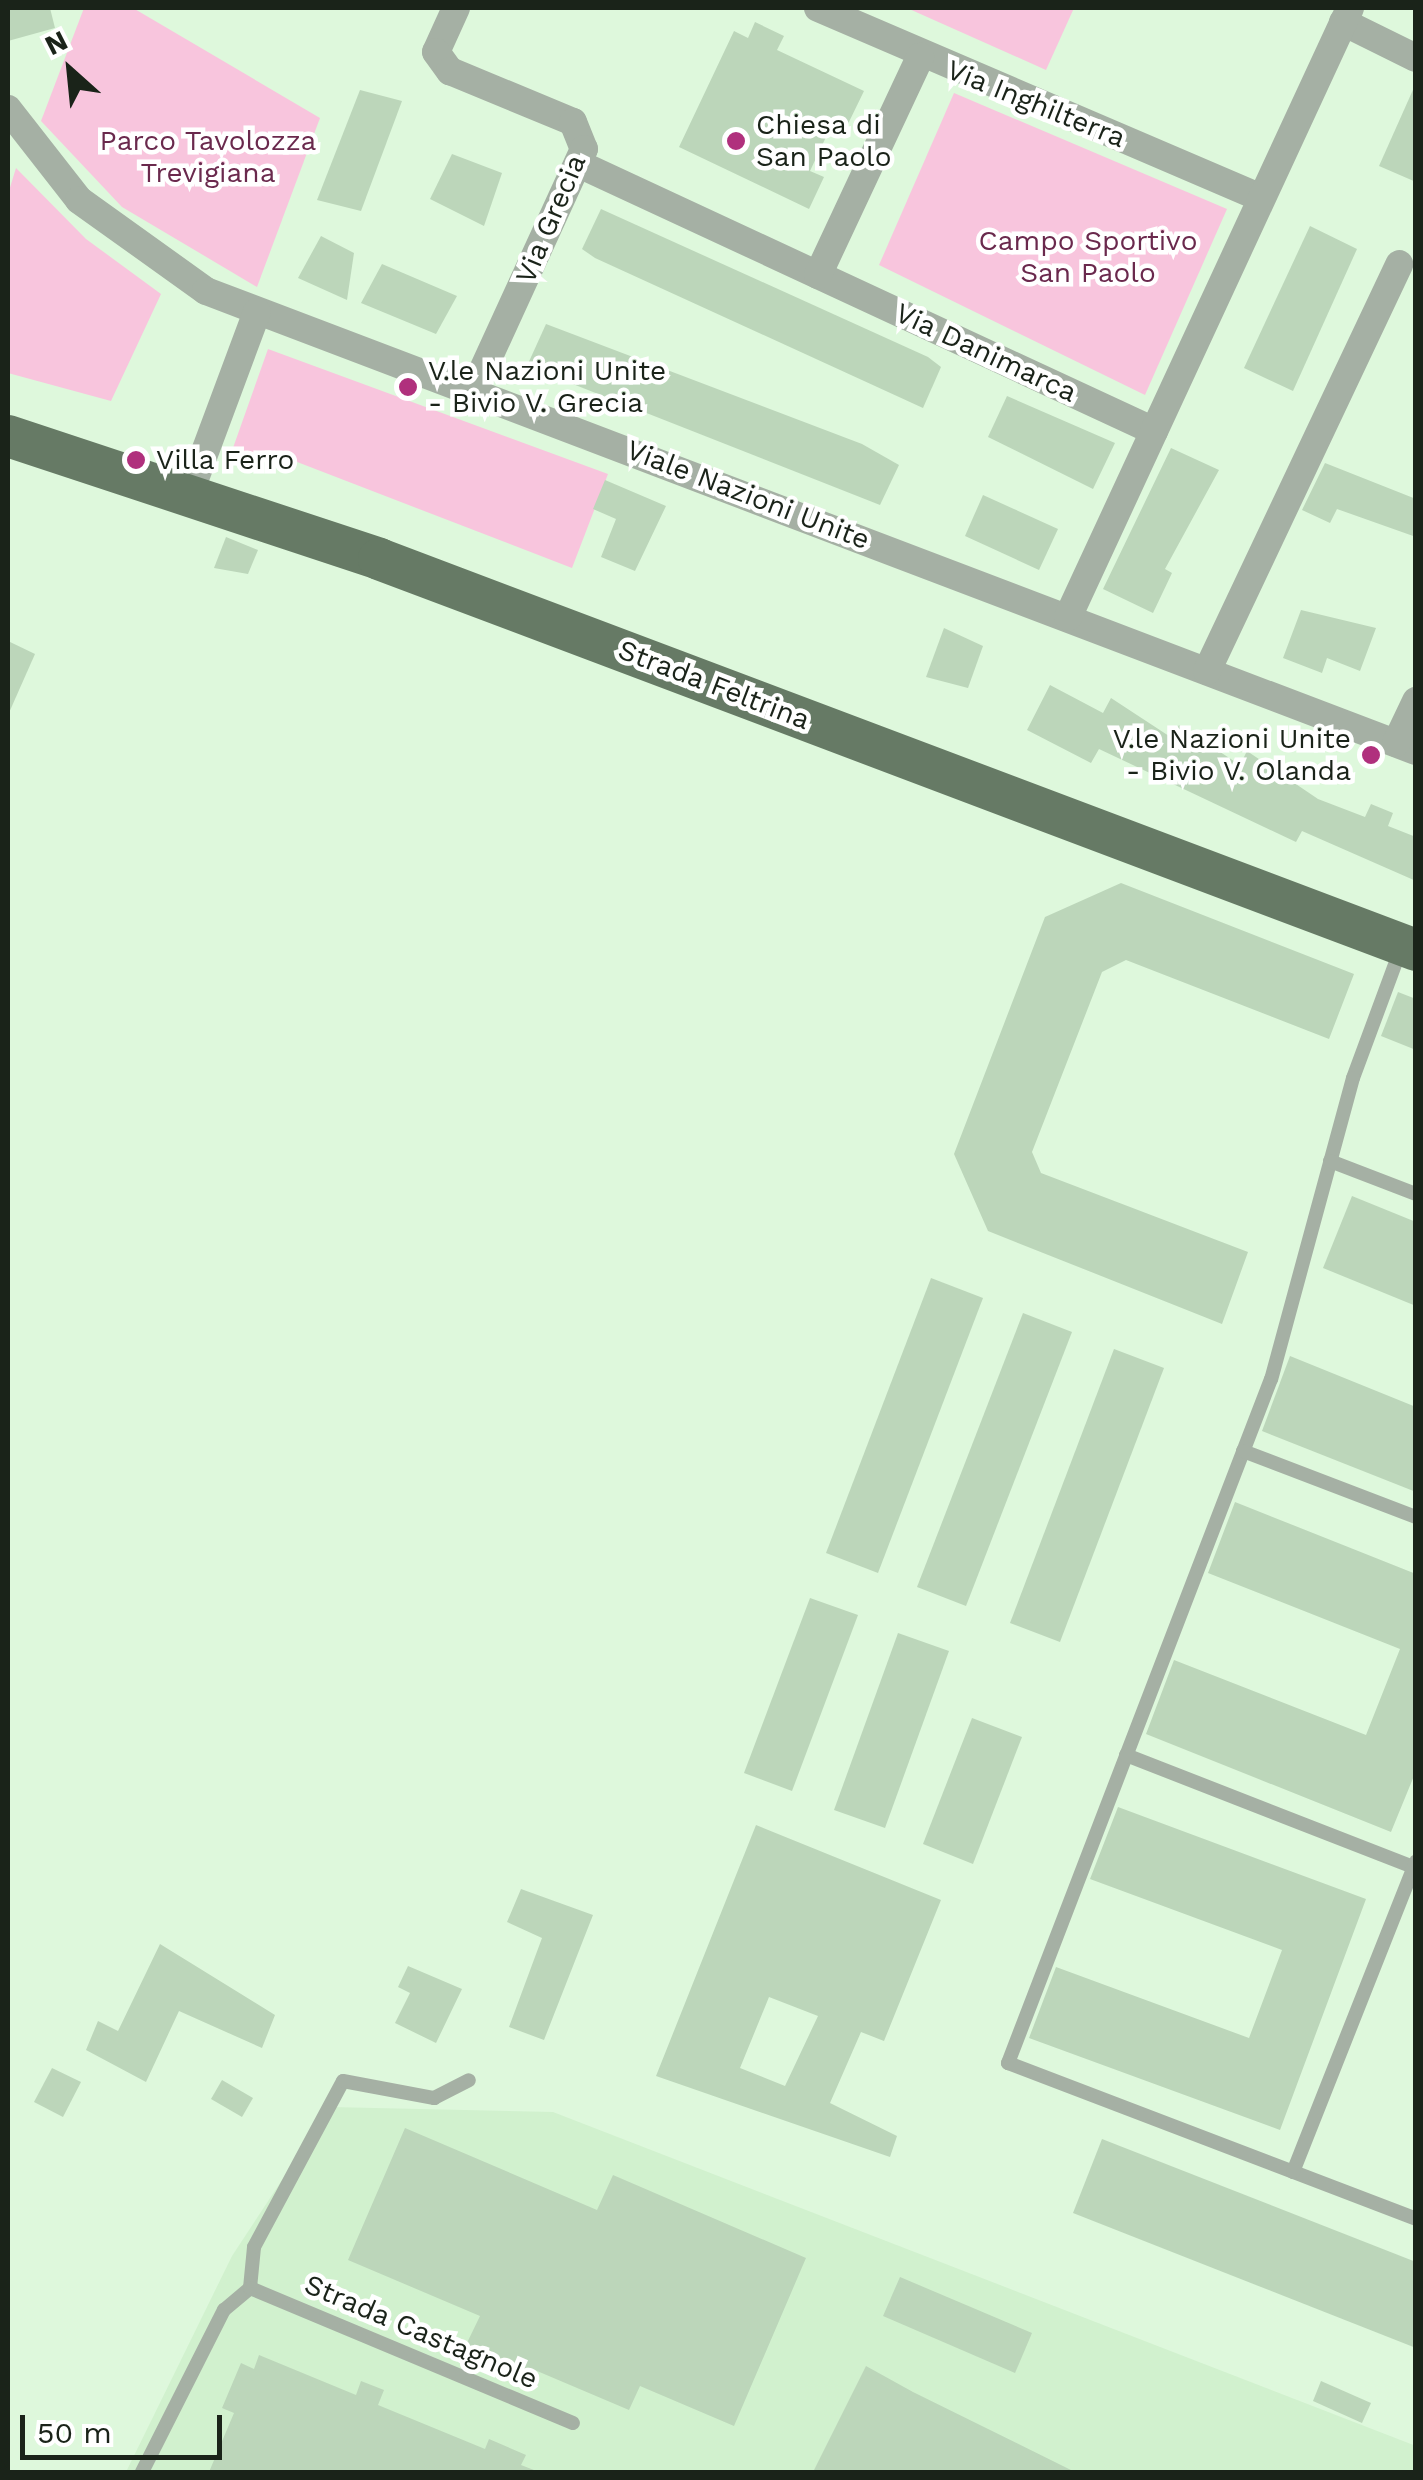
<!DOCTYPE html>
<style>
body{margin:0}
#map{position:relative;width:1423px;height:2480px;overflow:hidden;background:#def8dc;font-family:"Work Sans",sans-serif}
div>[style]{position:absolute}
.built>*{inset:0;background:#d1f1ce}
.green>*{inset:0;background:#f8c5dd}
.building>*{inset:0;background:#bcd6ba}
.lane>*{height:14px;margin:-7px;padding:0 7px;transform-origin:7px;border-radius:7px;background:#a5b0a4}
.street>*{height:28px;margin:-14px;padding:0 14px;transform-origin:14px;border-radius:14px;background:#a5b0a4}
.primary>*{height:42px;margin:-21px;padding:0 21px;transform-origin:21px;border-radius:21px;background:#667a65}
.dots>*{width:28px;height:28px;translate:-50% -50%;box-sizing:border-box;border:5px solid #fff;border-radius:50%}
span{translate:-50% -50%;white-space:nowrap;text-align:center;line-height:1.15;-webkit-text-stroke:9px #fff;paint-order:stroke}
.street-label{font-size:28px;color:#1a2319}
.poi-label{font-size:28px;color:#1a2319}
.left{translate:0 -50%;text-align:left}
.right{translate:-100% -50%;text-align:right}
.park-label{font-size:28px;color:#6a294d}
.frame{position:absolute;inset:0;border:10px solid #1a2319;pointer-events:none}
.north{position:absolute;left:20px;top:20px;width:100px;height:100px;-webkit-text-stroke:8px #fff;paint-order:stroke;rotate:333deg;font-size:28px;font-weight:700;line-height:40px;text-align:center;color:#1a2319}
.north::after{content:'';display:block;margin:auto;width:35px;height:45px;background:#1a2319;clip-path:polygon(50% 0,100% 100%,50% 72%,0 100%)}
.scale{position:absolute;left:20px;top:2415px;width:202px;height:45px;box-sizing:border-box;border:5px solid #1a2319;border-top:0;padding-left:12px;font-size:30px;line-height:35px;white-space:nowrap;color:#1a2319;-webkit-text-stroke:8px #fff;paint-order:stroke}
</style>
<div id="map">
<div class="built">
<div style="clip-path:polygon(330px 2107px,553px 2112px,1416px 2446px,1415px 2472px,126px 2472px,232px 2256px)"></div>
</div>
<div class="green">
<div style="clip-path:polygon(84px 8px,133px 8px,320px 118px,257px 287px,122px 207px,41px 121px)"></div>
<div style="clip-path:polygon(907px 8px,1074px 8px,1046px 70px)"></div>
<div style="clip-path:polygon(954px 93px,1227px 209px,1145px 395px,879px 265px)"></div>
<div style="clip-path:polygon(16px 168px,86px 239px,161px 294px,111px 401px,8px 373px,8px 194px)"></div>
<div style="clip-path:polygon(268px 349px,608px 474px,572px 568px,279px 455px,228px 462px)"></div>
</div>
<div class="building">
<div style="clip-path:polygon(8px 8px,50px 8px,55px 28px,8px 41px)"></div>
<div style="clip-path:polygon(755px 22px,784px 36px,777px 50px,864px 91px,847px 126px,834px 120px,810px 171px,824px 177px,809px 209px,679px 147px,734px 31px,748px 38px)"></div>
<div style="clip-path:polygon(1416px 83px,1416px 182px,1379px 166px)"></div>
<div style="clip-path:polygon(360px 90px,402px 101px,361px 211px,317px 200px)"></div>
<div style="clip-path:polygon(452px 154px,502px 173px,484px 226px,430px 199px)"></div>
<div style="clip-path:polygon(601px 209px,928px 357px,941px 367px,923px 408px,595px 258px,582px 249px)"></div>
<div style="clip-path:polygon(1310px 226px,1357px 249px,1293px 391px,1244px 368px)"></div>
<div style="clip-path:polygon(321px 236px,354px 253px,347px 300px,298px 278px)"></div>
<div style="clip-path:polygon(382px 264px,457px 296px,436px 334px,361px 303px)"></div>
<div style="clip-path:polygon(546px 324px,862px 444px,899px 465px,880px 505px,527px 366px)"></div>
<div style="clip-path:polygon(1007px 396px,1115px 443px,1093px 489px,988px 437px)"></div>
<div style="clip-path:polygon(1171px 448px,1219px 470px,1165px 569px,1172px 573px,1153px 613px,1103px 589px)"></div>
<div style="clip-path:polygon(1325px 463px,1416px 499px,1416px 537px,1337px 509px,1330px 523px,1302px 510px)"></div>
<div style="clip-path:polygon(605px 480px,666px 506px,635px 571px,601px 557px,616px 519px,593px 509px)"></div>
<div style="clip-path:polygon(983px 495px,1058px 529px,1039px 570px,965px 536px)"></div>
<div style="clip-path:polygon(226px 537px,258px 550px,248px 574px,214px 568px)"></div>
<div style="clip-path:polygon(1301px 610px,1376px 628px,1360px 671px,1327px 658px,1322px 673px,1283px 658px)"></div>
<div style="clip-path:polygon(944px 628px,983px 646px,968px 688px,926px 677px)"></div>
<div style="clip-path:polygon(8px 641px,35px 654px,8px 715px)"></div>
<div style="clip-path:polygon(1050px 685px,1103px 713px,1111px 698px,1172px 738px,1179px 725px,1240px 765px,1247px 751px,1318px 799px,1365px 817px,1371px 804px,1393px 813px,1388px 826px,1416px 837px,1416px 881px,1302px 831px,1296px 842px,1099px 749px,1091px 763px,1027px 730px)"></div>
<div style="clip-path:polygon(1121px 883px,1354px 974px,1329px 1039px,1126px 960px,1102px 972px,1032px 1152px,1041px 1173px,1248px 1252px,1222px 1324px,988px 1231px,954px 1154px,1045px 917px)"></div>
<div style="clip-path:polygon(1398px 992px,1416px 999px,1416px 1050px,1381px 1036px)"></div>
<div style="clip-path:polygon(1352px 1196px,1416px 1222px,1416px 1306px,1323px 1268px)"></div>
<div style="clip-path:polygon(931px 1278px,983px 1298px,878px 1573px,826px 1553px)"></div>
<div style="clip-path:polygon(1023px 1313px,1072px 1332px,966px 1606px,917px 1587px)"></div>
<div style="clip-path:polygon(1114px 1349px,1164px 1368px,1060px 1642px,1010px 1623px)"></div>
<div style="clip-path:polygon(1290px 1356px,1416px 1407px,1416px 1492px,1262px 1431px)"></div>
<div style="clip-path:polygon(1235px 1502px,1416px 1574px,1416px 1771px,1391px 1832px,1146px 1734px,1174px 1660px,1366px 1735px,1400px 1649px,1208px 1573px)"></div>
<div style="clip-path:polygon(810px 1598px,858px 1615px,792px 1791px,744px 1773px)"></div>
<div style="clip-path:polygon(898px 1633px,949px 1651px,885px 1828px,834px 1810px)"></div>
<div style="clip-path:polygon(972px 1718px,1022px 1737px,973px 1864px,923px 1844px)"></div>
<div style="clip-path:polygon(1118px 1807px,1366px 1899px,1280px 2130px,1029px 2038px,1056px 1967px,1249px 2038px,1282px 1950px,1090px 1879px)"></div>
<div style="clip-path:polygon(evenodd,756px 1825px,941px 1900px,884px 2041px,861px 2032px,830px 2103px,897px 2136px,890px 2157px,656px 2076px,756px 1825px,769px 1997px,818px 2016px,785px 2086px,740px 2068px,769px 1997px)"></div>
<div style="clip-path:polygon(521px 1889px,593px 1915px,544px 2040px,509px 2027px,542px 1938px,507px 1922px)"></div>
<div style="clip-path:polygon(160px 1944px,275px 2015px,262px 2048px,179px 2011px,146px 2082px,86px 2050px,98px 2021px,118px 2031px)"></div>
<div style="clip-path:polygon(408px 1966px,462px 1989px,436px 2043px,395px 2023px,410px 1993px,398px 1987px)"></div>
<div style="clip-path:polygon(52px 2068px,81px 2082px,63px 2117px,34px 2102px)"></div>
<div style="clip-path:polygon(222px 2080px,253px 2098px,242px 2117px,211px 2099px)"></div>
<div style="clip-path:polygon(405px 2128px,597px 2210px,613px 2175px,806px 2258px,734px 2426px,640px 2386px,629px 2410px,530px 2368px,526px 2376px,465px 2347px,480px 2316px,348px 2260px)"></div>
<div style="clip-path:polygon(1102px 2139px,1416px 2262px,1416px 2348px,1073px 2213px)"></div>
<div style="clip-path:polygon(900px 2277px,1032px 2333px,1015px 2373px,883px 2316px)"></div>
<div style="clip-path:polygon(259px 2355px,356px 2395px,361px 2381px,384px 2390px,378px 2405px,485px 2449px,489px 2439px,526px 2455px,521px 2465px,539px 2472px,209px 2472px,234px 2413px,222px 2408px,241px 2363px,254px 2369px)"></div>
<div style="clip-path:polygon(866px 2366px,913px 2392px,1075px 2472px,813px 2472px)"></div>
<div style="clip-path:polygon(1321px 2381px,1371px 2403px,1362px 2423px,1313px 2401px)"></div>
</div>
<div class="lane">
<div style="left:1400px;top:951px;width:135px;rotate:110.3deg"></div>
<div style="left:1353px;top:1078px;width:312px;rotate:105.2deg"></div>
<div style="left:1271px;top:1379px;width:733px;rotate:111.03deg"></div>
<div style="left:1008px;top:2063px;width:437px;rotate:20.9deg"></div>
<div style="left:1330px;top:1161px;width:92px;rotate:21deg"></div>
<div style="left:1243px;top:1451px;width:185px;rotate:20.9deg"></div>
<div style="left:1126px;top:1755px;width:309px;rotate:21.3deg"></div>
<div style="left:1293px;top:2172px;width:334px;rotate:-68.4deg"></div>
<div style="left:250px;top:2288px;width:41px;rotate:-84.4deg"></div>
<div style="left:254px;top:2247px;width:188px;rotate:-61.8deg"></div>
<div style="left:343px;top:2081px;width:93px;rotate:10.6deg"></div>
<div style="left:434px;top:2098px;width:39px;rotate:-27deg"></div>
<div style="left:142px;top:2472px;width:182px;rotate:-63.2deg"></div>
<div style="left:224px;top:2310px;width:34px;rotate:-40deg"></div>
<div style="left:250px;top:2288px;width:350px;rotate:22.7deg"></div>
</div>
<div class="street">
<div style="left:456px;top:8px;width:48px;rotate:114.4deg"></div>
<div style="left:436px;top:52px;width:24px;rotate:54deg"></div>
<div style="left:450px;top:71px;width:133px;rotate:22.5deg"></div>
<div style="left:573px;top:122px;width:29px;rotate:68deg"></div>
<div style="left:584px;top:149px;width:269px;rotate:114.6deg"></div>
<div style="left:818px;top:8px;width:482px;rotate:23.2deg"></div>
<div style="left:1343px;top:22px;width:81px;rotate:26.3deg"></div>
<div style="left:8px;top:109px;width:115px;rotate:52deg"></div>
<div style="left:79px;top:200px;width:156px;rotate:35.6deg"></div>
<div style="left:206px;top:291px;width:1294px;rotate:20.82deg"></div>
<div style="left:579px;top:164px;width:634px;rotate:24.91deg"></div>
<div style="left:818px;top:275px;width:241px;rotate:-64.9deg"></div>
<div style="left:190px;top:492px;width:192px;rotate:-69.6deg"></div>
<div style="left:1068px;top:617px;width:671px;rotate:-65.15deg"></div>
<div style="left:1207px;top:671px;width:450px;rotate:-64.7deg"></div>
<div style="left:1396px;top:743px;width:47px;rotate:-64.5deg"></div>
</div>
<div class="primary">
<div style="left:8px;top:436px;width:391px;rotate:18.3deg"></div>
<div style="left:379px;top:559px;width:1108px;rotate:20.66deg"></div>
</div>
<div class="dots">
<div style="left:736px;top:141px;background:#b0307d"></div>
<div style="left:408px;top:387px;background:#b0307d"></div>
<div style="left:136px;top:460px;background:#b0307d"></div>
<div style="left:1371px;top:755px;background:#b0307d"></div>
</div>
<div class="street-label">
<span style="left:1036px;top:104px;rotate:22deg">Via Inghilterra</span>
<span style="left:551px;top:219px;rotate:-67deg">Via Grecia</span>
<span style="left:986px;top:353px;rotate:25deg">Via Danimarca</span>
<span style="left:748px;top:495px;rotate:21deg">Viale Nazioni Unite</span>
<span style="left:714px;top:685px;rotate:21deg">Strada Feltrina</span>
<span style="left:421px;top:2332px;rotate:23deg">Strada Castagnole</span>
</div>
<div class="poi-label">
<span class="left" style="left:756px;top:141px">Chiesa di<br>San Paolo</span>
<span class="left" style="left:428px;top:387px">V.le Nazioni Unite<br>- Bivio V. Grecia</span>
<span class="left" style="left:156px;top:460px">Villa Ferro</span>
<span class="right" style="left:1351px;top:755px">V.le Nazioni Unite<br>- Bivio V. Olanda</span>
</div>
<div class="park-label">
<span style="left:208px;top:157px">Parco Tavolozza<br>Trevigiana</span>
<span style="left:1088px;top:257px">Campo Sportivo<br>San Paolo</span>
</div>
<div class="frame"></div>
<div class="north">N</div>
<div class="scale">50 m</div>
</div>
